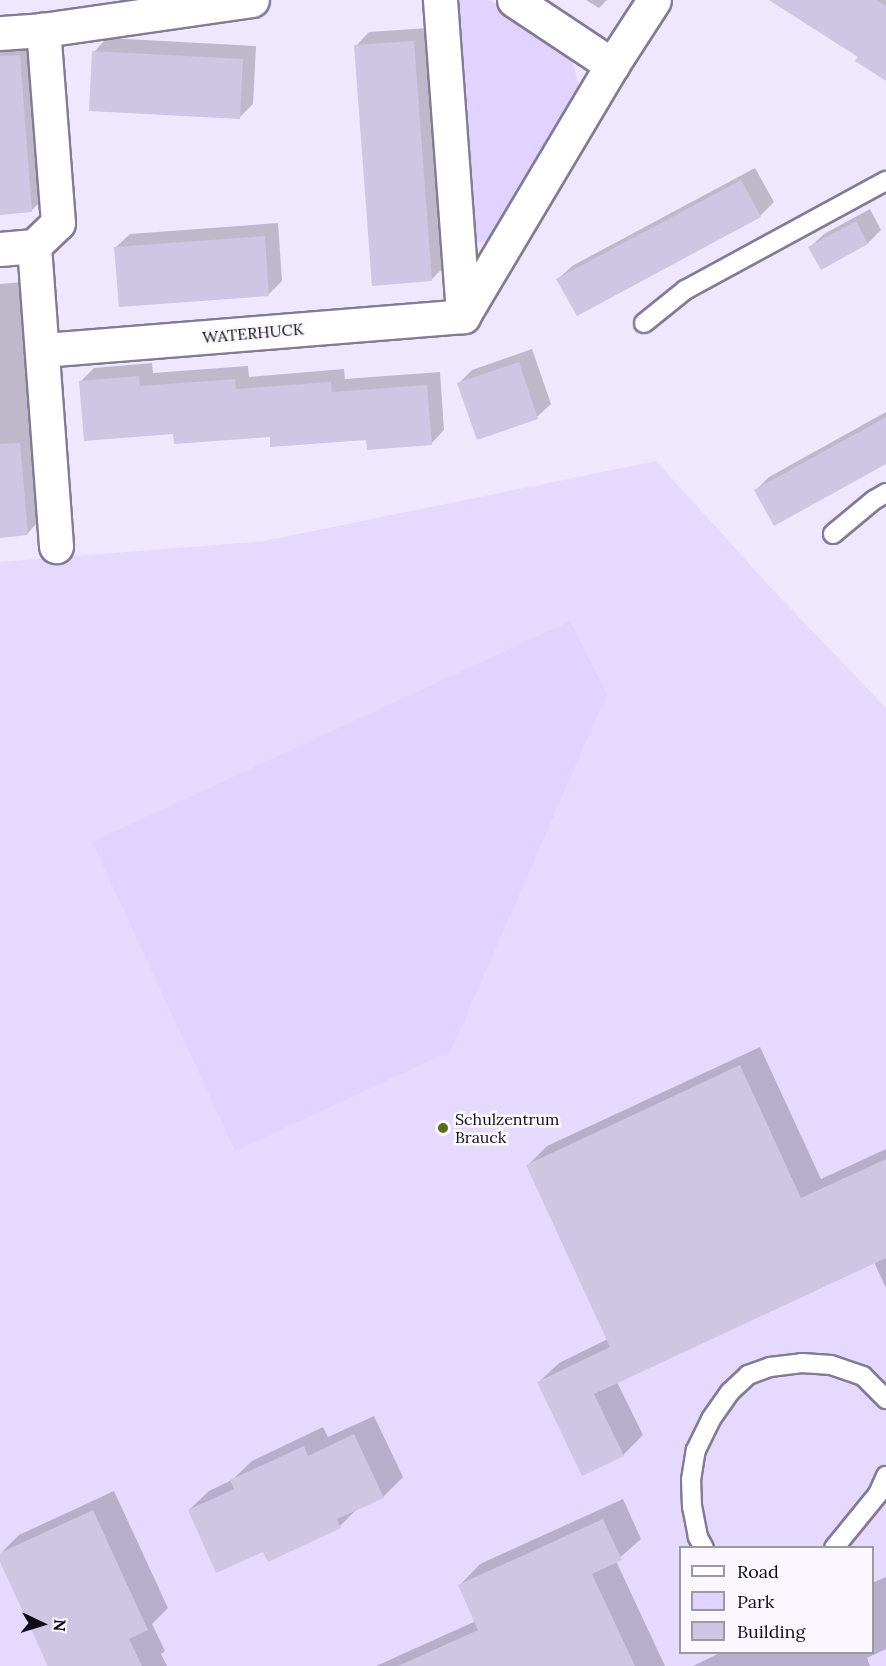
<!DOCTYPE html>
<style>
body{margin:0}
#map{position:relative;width:886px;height:1666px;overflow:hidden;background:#efe7fe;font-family:Lora,serif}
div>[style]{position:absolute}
.built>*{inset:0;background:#e5dafe}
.green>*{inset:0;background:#e1d3ff}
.shadow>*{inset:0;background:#0003}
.building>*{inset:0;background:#cec6e2}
.roads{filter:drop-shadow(2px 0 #837b95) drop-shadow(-2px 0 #837b95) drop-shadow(0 2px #837b95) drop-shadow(0 -2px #837b95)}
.lane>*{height:18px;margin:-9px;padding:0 9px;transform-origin:9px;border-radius:9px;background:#fff}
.street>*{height:33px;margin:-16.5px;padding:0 16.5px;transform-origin:16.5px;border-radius:16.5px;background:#fff}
.dots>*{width:16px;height:16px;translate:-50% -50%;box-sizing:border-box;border:3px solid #faf8fe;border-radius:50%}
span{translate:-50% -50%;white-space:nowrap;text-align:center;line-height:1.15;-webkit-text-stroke:5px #faf8fe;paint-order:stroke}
.street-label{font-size:16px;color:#0e0b14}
.poi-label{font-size:16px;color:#0e0b14}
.left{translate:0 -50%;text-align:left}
.legend{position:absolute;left:679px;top:1546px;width:195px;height:108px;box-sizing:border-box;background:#faf8fe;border:2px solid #9c99a0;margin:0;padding:8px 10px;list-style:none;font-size:18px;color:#0e0b14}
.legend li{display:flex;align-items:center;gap:12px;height:30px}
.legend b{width:30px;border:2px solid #9c99a0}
.north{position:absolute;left:12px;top:1594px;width:60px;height:60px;-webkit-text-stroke:4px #faf8fe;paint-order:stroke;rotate:94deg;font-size:16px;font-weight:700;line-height:24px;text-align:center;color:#0e0b14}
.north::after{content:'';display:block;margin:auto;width:21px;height:27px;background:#0e0b14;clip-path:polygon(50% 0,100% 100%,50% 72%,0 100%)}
</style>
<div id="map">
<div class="built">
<div style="clip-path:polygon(evenodd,656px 461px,774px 591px,886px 708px,886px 1666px,0 1666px,0 562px,264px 541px,656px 461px,680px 1548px,872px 1548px,872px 1652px,680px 1652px,680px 1548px)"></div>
</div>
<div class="green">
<div style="clip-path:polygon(454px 0,490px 0,571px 53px,579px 87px,486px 242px,473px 243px)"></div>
<div style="clip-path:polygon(570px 621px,607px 694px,451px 1051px,235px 1151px,92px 842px)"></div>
</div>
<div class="shadow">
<div style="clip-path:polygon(586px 0,607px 0,599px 8px)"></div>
<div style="clip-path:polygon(772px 0,886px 0,886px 73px,860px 56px)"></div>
<div style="clip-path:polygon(427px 28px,445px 266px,431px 280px,356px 46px,369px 32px)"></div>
<div style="clip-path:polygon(107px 38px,256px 46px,253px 104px,239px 118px,94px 52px)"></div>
<div style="clip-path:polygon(34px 49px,45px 197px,31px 211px,0 213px,0 52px)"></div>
<div style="clip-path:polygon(755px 168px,774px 202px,760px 216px,558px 279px,572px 266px)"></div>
<div style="clip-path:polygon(870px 209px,881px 230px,868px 243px,822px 268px,810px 247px,824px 234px)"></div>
<div style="clip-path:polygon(278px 223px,282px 281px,269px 294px,116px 247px,130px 234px)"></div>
<div style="clip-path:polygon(23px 282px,40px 520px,27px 534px,0 536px,0 284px)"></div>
<div style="clip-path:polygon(532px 349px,551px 404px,537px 417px,478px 438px,458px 384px,472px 370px)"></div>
<div style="clip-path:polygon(152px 363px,153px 373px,248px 366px,249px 377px,344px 369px,345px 379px,440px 372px,444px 430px,431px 444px,367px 438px,175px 432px,81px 381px,94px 368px)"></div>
<div style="clip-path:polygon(886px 412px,886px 462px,756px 490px,769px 477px)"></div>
<div style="clip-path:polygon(760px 1047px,821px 1179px,886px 1149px,886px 1288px,874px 1262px,617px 1382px,643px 1435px,623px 1455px,539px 1382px,559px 1363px,608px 1339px,528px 1165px,547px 1146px)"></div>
<div style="clip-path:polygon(374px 1416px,403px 1477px,383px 1497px,358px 1508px,340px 1526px,264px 1550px,189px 1510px,209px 1491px,232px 1480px,252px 1461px,323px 1427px,328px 1437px)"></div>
<div style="clip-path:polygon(114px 1491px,168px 1608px,152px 1624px,165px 1651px,161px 1654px,167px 1666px,48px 1666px,0 1554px,19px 1535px)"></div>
<div style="clip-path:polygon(623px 1499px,641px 1539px,616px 1561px,665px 1666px,376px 1666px,476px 1621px,460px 1585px,480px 1564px)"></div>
<div style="clip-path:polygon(886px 1577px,886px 1649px,867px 1658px,870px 1666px,693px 1666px,722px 1652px,872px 1652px,872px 1583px)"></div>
</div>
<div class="building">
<div style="clip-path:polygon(769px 0,876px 0,886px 6px,886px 81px,855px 61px,858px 57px)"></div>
<div style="clip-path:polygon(414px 41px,432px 281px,372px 286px,354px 45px)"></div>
<div style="clip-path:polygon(92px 51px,243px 59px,240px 119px,89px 111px)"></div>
<div style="clip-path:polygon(20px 55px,32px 212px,0 215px,0 56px)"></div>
<div style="clip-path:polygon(741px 180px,761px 217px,577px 316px,556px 279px)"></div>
<div style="clip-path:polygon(856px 221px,868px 244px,821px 270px,808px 247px)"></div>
<div style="clip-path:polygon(265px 236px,269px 296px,119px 307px,114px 247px)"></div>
<div style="clip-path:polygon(519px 362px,538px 419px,477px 440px,457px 383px)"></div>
<div style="clip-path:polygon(139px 376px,140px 386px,235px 379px,236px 389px,331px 382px,332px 392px,427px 385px,432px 445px,367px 450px,366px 440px,270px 447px,270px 437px,174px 444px,173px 434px,84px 441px,79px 381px)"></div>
<div style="clip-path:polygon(886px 417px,886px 464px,774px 526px,754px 490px)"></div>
<div style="clip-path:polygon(20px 443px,28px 535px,0 538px,0 444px)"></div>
<div style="clip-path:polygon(740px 1065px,801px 1198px,886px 1159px,886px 1258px,594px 1394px,624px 1456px,582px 1476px,537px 1382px,610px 1347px,526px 1165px)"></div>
<div style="clip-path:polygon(354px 1434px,384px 1498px,337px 1519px,341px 1528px,268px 1562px,263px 1552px,216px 1573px,188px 1510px,234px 1489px,230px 1480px,304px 1446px,308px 1456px)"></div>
<div style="clip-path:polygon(93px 1510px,148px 1630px,129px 1639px,142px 1666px,48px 1666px,0 1562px,0 1553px)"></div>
<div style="clip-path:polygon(603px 1519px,622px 1560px,592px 1574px,635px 1666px,398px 1666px,478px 1630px,458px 1585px)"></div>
</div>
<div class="roads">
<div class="lane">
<div style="left:644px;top:323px;width:53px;rotate:-38.8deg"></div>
<div style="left:685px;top:290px;width:229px;rotate:-28.5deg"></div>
<div style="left:833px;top:534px;width:53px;rotate:-39.7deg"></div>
<div style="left:874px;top:500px;width:14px;rotate:-30deg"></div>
<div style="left:704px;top:1548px;width:13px;rotate:-119deg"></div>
<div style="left:698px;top:1537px;width:31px;rotate:-101deg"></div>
<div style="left:692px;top:1507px;width:27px;rotate:-92deg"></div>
<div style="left:691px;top:1480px;width:30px;rotate:-81deg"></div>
<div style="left:696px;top:1450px;width:34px;rotate:-64deg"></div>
<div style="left:711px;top:1419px;width:33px;rotate:-55deg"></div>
<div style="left:730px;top:1392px;width:25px;rotate:-43deg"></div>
<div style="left:748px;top:1375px;width:23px;rotate:-20deg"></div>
<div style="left:770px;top:1367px;width:32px;rotate:-7deg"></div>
<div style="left:802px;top:1363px;width:29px;rotate:4deg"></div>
<div style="left:831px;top:1365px;width:34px;rotate:19deg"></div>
<div style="left:863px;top:1376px;width:33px;rotate:45deg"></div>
<div style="left:834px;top:1548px;width:70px;rotate:-50.8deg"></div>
<div style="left:878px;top:1494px;width:20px;rotate:-66deg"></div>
</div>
<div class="street">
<div style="left:440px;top:0;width:317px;rotate:85.8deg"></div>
<div style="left:514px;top:0;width:118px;rotate:33.6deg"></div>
<div style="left:612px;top:65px;width:77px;rotate:-57.1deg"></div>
<div style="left:0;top:33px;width:43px;rotate:-4deg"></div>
<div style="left:34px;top:246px;width:301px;rotate:85.8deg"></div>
<div style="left:0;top:249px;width:34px;rotate:-5deg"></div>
<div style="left:34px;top:246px;width:33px;rotate:-44deg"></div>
<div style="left:58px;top:223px;width:194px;rotate:-94.4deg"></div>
<div style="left:43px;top:30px;width:211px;rotate:-8.2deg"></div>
<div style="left:43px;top:350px;width:421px;rotate:-4.6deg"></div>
<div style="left:463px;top:316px;width:292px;rotate:-59.3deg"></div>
</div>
</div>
<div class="dots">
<div style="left:443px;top:1128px;background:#5c6c17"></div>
</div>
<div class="street-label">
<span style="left:253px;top:333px;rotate:-5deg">WATERHUCK</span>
</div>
<div class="poi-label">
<span class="left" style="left:455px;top:1128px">Schulzentrum<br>Brauck</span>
</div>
<ul class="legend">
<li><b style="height:8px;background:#fff"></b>Road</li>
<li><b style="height:16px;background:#e1d3ff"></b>Park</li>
<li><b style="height:16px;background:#cec6e2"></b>Building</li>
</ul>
<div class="north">N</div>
</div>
